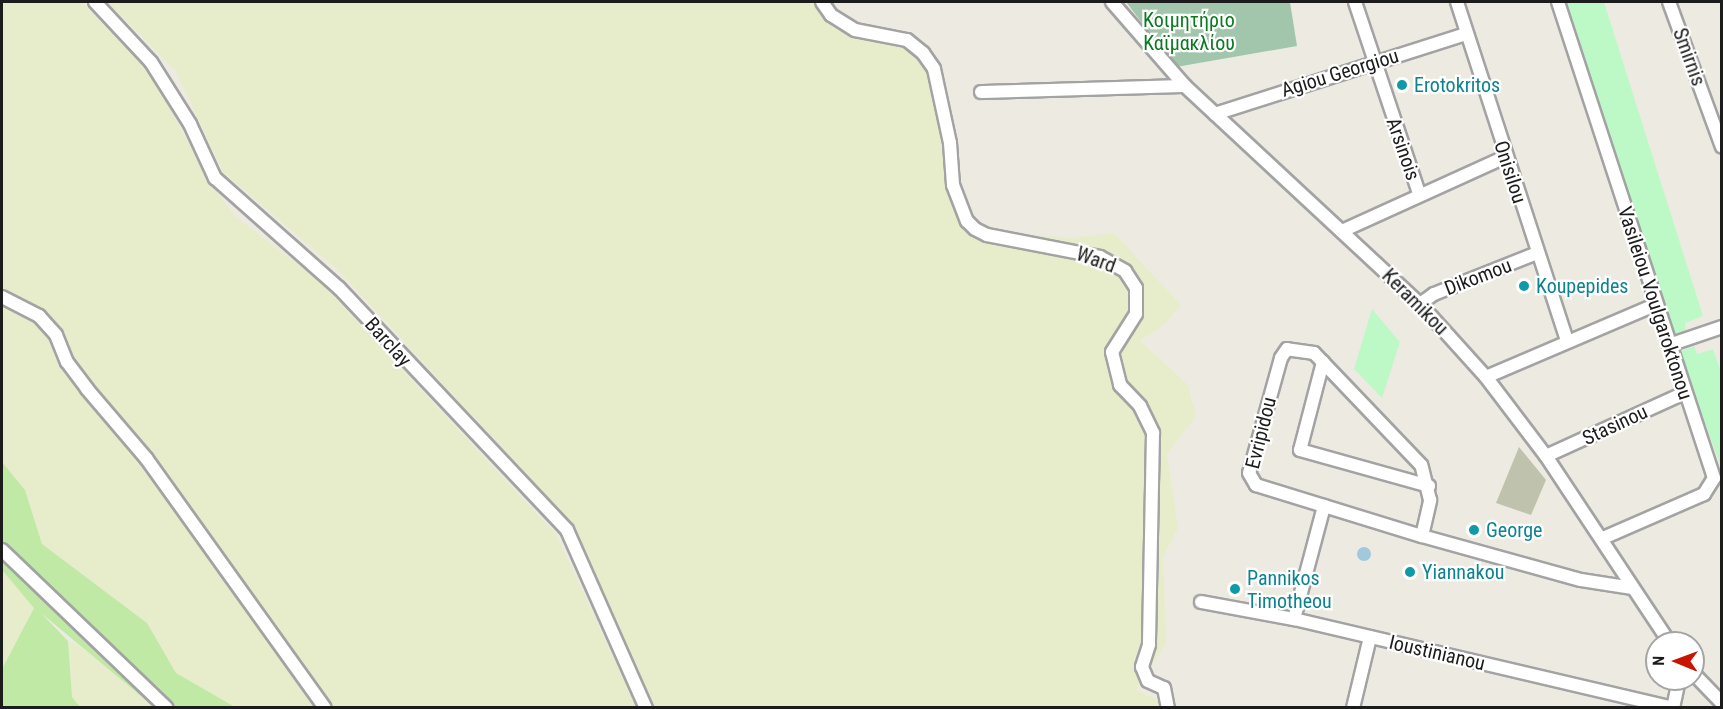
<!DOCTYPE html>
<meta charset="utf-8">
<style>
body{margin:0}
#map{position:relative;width:1723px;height:709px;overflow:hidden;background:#edebe1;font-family:"Roboto Condensed",sans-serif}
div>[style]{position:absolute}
.construction>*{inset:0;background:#bfc2ad}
.farmland>*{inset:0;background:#e7edcb}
.grass>*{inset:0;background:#c0e9a6}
.cemetery>*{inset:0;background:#a2c6ab}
.park>*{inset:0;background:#bcf9c7}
.water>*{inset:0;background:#a1c8dc}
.round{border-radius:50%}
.roads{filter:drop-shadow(2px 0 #a3a3a3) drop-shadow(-2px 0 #a3a3a3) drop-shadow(0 2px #a3a3a3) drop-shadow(0 -2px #a3a3a3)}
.street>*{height:12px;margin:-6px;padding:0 6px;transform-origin:6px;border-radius:6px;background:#fff}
.dots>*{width:16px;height:16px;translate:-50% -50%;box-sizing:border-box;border:3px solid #fff;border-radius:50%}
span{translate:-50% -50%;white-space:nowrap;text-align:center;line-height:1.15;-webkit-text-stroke:4.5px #fff;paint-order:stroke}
.park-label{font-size:20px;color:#0a791f}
.street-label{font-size:20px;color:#1c1c1c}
.culture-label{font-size:20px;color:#0d838f}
.left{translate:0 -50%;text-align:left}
.frame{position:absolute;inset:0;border:3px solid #1c1c1c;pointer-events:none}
.north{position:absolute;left:1645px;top:631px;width:60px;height:60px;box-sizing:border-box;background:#fff;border:2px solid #a4a4a4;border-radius:50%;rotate:271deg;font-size:16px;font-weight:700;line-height:24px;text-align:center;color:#1c1c1c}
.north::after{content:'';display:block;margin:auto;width:21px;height:27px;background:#c71500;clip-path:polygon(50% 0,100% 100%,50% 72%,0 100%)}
</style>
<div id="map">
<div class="construction">
<div style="clip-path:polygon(1519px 447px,1546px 480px,1531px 515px,1496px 503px)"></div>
</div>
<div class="farmland">
<div style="clip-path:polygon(2px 2px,82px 2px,154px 78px,207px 178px,234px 215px,318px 280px,556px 534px,636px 707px,235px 707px,176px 673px,147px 623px,42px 544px,25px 490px,2px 462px)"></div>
<div style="clip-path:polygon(107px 2px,821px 2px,831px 27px,932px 56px,962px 229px,1070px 238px,1114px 233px,1181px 305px,1163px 325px,1140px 341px,1188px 385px,1196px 416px,1167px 454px,1178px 528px,1163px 557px,1166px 644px,1136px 690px,1173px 707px,655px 707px,566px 517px,338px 270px,223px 172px,175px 70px)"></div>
<div style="clip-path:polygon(2px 570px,34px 607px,2px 669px)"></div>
<div style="clip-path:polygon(68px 641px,80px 646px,154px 707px,80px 707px,72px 697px)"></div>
</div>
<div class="grass">
<div style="clip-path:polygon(2px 462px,25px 490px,42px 544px,147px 623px,176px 673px,235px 707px,154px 707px,41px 613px,68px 641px,72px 697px,80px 707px,2px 707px,2px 669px,34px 608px,2px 570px)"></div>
</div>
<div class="cemetery">
<div style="clip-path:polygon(1126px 2px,1290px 2px,1297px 46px,1176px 67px)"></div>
</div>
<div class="park">
<div style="clip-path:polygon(1564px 2px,1604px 2px,1703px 316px,1685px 323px,1686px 334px,1677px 337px,1671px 336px)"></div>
<div style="clip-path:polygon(1372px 309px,1400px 342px,1382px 398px,1354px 369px)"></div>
<div style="clip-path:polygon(1694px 346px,1697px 354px,1713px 349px,1721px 372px,1721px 467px,1679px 352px)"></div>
</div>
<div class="water">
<div class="round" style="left:1357px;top:547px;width:14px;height:14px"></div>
</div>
<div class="roads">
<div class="street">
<div style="left:95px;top:2px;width:82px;rotate:47deg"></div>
<div style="left:151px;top:62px;width:73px;rotate:57.8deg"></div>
<div style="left:190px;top:124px;width:60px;rotate:65.2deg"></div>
<div style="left:215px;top:178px;width:166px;rotate:41.6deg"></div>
<div style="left:339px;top:288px;width:332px;rotate:46.7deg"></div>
<div style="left:567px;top:530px;width:195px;rotate:66.1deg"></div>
<div style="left:822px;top:2px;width:16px;rotate:55deg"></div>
<div style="left:831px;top:15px;width:28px;rotate:32deg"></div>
<div style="left:855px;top:30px;width:53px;rotate:10.9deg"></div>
<div style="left:907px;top:40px;width:21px;rotate:39deg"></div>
<div style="left:923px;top:53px;width:19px;rotate:55deg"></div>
<div style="left:934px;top:69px;width:76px;rotate:77.8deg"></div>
<div style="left:950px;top:143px;width:42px;rotate:85.9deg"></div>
<div style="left:953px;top:185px;width:39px;rotate:69deg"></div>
<div style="left:967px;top:221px;width:11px;rotate:45deg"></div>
<div style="left:975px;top:229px;width:13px;rotate:27deg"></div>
<div style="left:987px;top:235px;width:115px;rotate:11deg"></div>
<div style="left:1100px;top:257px;width:29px;rotate:29deg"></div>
<div style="left:1125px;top:271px;width:20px;rotate:57deg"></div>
<div style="left:1136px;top:288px;width:26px;rotate:90deg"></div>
<div style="left:1136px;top:314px;width:45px;rotate:122.3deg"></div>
<div style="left:1112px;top:352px;width:34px;rotate:76deg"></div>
<div style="left:1120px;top:385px;width:29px;rotate:46deg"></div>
<div style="left:1140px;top:406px;width:30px;rotate:64deg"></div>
<div style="left:1153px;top:433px;width:212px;rotate:91.1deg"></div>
<div style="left:1149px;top:645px;width:23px;rotate:108deg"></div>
<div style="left:1142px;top:667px;width:15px;rotate:67deg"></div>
<div style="left:1148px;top:681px;width:17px;rotate:24deg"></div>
<div style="left:1164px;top:688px;width:20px;rotate:79deg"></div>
<div style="left:1112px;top:2px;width:111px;rotate:49deg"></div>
<div style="left:1185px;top:86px;width:321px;rotate:42.9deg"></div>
<div style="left:1420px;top:304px;width:98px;rotate:47.9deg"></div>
<div style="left:1486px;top:377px;width:99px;rotate:52.8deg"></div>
<div style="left:1546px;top:456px;width:224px;rotate:56.5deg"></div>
<div style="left:1355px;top:2px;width:201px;rotate:71.5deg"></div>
<div style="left:1457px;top:2px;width:356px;rotate:72deg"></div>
<div style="left:1558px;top:2px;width:501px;rotate:71.85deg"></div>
<div style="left:1714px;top:478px;width:19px;rotate:122deg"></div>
<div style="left:1704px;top:494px;width:112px;rotate:156.4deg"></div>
<div style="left:1669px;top:2px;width:154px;rotate:69.9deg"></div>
<div style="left:981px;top:92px;width:204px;rotate:-1.7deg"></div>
<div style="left:1215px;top:114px;width:263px;rotate:-17.7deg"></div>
<div style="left:1342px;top:231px;width:179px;rotate:-24.4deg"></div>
<div style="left:2px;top:297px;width:42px;rotate:27.2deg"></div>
<div style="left:39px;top:316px;width:25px;rotate:48deg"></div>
<div style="left:56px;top:335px;width:29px;rotate:68deg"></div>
<div style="left:67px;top:362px;width:34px;rotate:53deg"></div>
<div style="left:87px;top:389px;width:91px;rotate:49.5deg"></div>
<div style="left:146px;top:458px;width:307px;rotate:54.4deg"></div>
<div style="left:1420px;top:304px;width:17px;rotate:-36deg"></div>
<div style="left:1434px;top:294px;width:111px;rotate:-21.7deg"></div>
<div style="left:1669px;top:345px;width:56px;rotate:-18.8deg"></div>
<div style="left:1323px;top:362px;width:91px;rotate:104.6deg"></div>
<div style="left:1300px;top:450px;width:134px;rotate:15.6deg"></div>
<div style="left:1486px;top:377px;width:184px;rotate:-23.1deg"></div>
<div style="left:1546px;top:456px;width:152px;rotate:-24.5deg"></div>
<div style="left:1422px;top:536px;width:37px;rotate:-77deg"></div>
<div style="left:1430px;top:500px;width:36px;rotate:-104deg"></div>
<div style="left:1421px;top:465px;width:155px;rotate:-133.7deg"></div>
<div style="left:1314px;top:353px;width:27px;rotate:-172deg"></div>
<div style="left:1287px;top:349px;width:11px;rotate:124deg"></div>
<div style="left:1281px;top:358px;width:119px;rotate:105.5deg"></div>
<div style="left:1249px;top:473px;width:14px;rotate:60deg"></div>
<div style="left:1256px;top:485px;width:174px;rotate:17.1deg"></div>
<div style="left:1422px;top:536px;width:165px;rotate:15.5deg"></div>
<div style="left:1581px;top:580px;width:52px;rotate:8.9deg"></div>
<div style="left:2px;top:550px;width:228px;rotate:43.8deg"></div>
<div style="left:1201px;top:602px;width:95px;rotate:10.4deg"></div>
<div style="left:1294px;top:619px;width:388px;rotate:13.2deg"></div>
<div style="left:1294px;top:619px;width:117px;rotate:-75.1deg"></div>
<div style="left:1693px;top:673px;width:42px;rotate:46deg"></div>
<div style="left:1353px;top:708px;width:73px;rotate:-76.5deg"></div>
<div style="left:1673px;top:708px;width:30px;rotate:-78deg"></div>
</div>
</div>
<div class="dots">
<div style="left:1402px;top:85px;background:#0f9aa8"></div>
<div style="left:1524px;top:286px;background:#0f9aa8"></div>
<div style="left:1474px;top:530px;background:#0f9aa8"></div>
<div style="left:1410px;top:572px;background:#0f9aa8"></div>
<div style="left:1235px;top:589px;background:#0f9aa8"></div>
</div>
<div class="park-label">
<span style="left:1189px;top:32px">Κοιμητήριο<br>Καϊμακλίου</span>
</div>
<div class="street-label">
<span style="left:1689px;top:57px;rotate:70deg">Smirnis</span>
<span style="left:1340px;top:73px;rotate:-17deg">Agiou Georgiou</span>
<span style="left:1403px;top:149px;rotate:71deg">Arsinois</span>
<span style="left:1510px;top:172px;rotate:72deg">Onisilou</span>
<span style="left:1096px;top:260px;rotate:20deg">Ward</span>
<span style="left:1478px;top:277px;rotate:-21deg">Dikomou</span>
<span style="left:1415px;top:302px;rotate:45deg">Keramikou</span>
<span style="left:1655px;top:303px;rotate:72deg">Vasileiou Voulgaroktonou</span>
<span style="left:388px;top:342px;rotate:48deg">Barclay</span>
<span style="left:1615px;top:425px;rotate:-25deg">Stasinou</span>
<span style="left:1261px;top:433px;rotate:-76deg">Evripidou</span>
<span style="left:1437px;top:653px;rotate:13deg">Ioustinianou</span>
</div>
<div class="culture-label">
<span class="left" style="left:1414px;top:85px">Erotokritos</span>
<span class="left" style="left:1536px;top:286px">Koupepides</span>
<span class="left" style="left:1486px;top:530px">George</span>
<span class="left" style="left:1422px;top:572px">Yiannakou</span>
<span class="left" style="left:1247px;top:590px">Pannikos<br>Timotheou</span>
</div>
<div class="frame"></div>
<div class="north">N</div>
</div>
